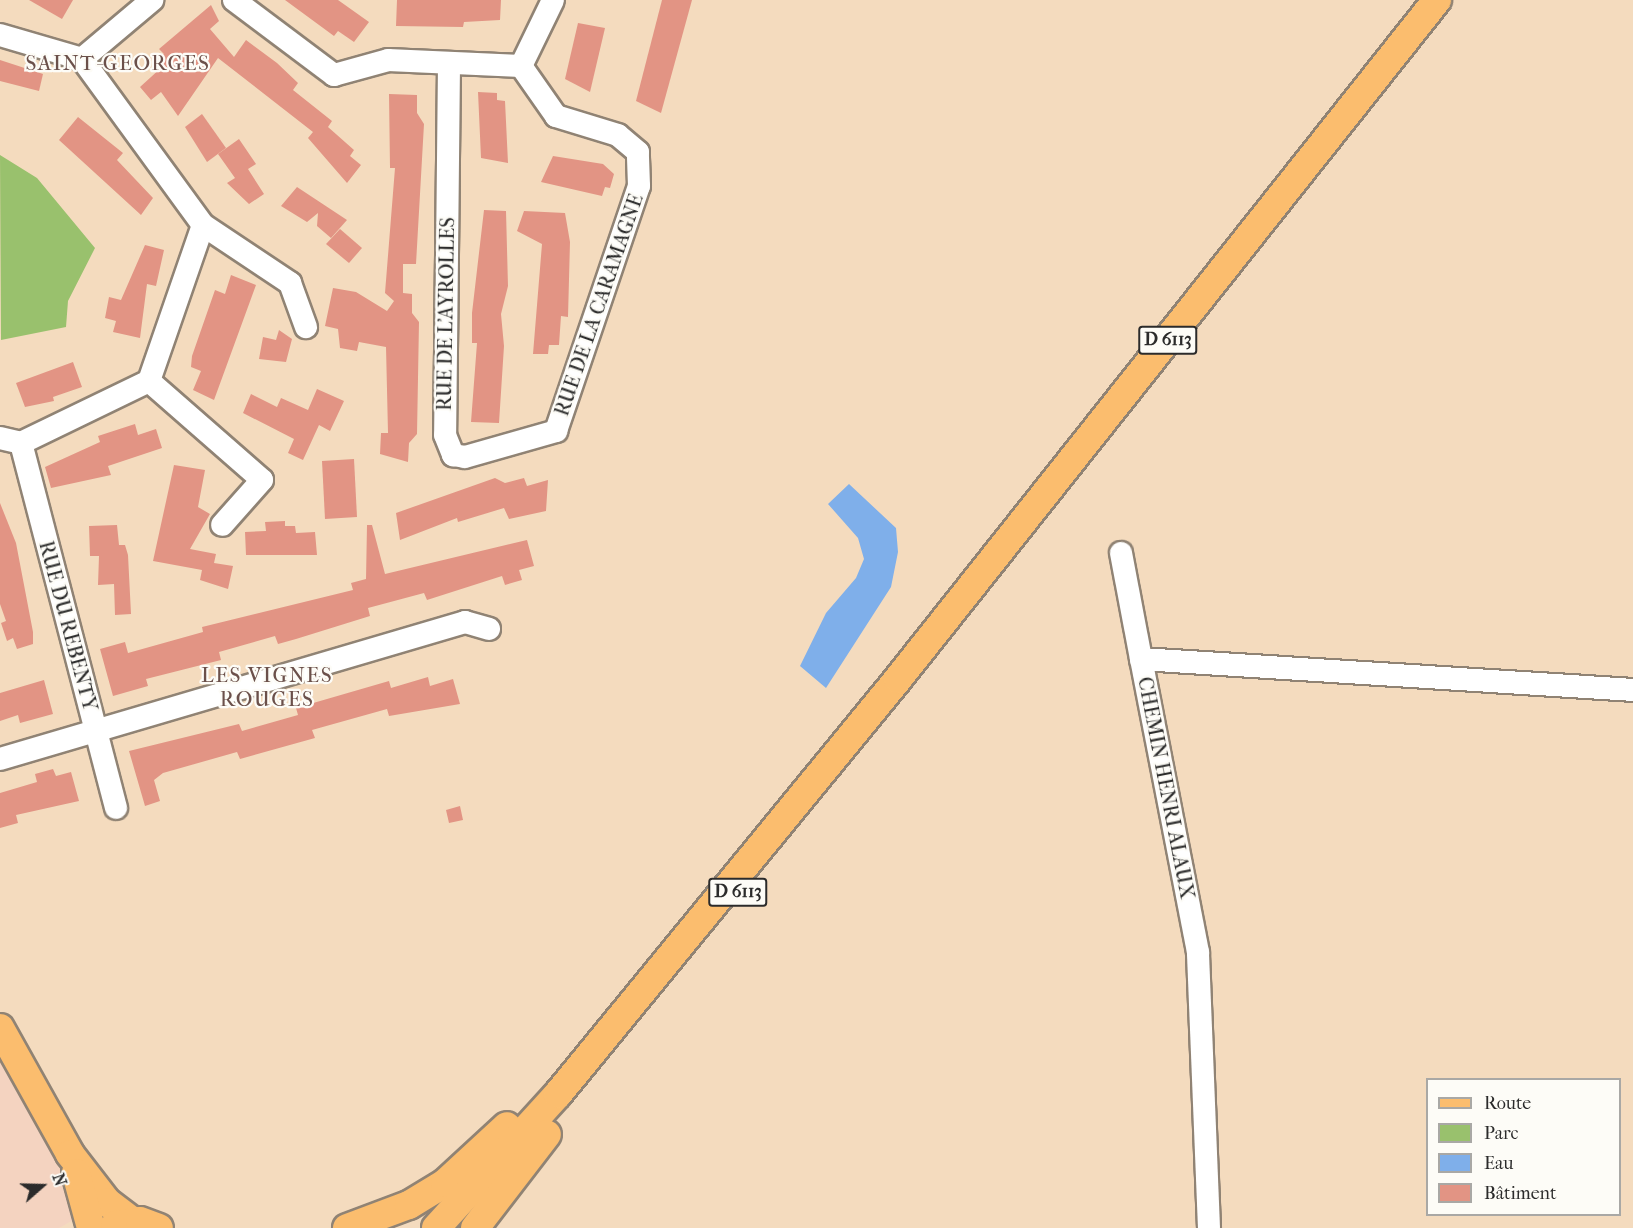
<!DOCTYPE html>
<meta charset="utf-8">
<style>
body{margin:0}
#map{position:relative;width:1633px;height:1228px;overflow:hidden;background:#f4dbbe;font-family:"IM FELL French Canon",serif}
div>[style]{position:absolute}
.built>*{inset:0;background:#f4d3c0}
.green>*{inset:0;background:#99c16d}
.water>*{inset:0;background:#7fafea}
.building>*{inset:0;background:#e29484}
.roads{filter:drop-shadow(2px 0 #908374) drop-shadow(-2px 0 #908374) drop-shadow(0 2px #908374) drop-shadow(0 -2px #908374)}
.minor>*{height:22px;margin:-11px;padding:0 11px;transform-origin:11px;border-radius:11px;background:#fff}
.major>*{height:28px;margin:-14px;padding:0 14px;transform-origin:14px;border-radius:14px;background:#fbbd6e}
span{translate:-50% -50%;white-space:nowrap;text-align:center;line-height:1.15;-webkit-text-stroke:4.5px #fdfcf7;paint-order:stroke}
.shield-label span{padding:2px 4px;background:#fdfcf7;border:2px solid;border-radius:4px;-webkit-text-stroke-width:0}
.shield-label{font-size:18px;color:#2b2b2b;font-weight:700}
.street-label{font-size:20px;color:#2b2b2b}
.neighbourhood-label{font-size:21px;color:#6b504a;letter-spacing:1.5px}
.legend{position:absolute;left:1426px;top:1078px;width:195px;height:138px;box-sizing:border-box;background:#fdfcf7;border:2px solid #a9a8a5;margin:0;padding:8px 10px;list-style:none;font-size:18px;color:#2b2b2b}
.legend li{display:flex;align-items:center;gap:12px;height:30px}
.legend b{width:30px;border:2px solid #a9a8a5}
.north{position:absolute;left:12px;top:1156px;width:60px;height:60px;-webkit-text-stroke:4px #fdfcf7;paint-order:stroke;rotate:70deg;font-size:16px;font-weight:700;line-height:24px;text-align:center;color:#2b2b2b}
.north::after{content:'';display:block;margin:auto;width:21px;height:27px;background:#2b2b2b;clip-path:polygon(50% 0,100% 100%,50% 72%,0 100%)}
</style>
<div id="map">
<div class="built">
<div style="clip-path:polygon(0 1056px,84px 1214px,59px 1228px,0 1228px)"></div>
</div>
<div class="green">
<div style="clip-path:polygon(0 155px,37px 178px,95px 248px,68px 301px,66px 327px,1px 340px)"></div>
</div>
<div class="water">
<div style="clip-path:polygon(849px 484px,896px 528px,898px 552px,891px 587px,826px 688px,800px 666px,826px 613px,856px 578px,864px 559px,858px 538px,828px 504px)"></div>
</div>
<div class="building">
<div style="clip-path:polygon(29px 0,73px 0,62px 19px)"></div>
<div style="clip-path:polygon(285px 0,338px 0,369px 22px,354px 42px,338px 31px,334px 36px)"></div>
<div style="clip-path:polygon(397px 0,501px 0,500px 20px,464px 22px,463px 27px,396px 26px)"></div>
<div style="clip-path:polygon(662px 0,692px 0,661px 113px,636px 101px)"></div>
<div style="clip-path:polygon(211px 5px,219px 21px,210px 29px,234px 57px,246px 40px,277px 63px,298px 83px,293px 90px,332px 121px,328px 127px,354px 150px,350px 156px,361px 165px,347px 183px,308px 138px,313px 132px,218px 58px,178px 116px,161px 92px,151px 100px,140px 87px,162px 67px,156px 60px,164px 54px,159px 49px)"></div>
<div style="clip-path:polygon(578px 23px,605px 28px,590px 92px,565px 79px)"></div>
<div style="clip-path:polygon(0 60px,43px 74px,39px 91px,0 81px)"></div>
<div style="clip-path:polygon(478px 92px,497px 93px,497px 100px,505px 101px,508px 163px,481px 158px)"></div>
<div style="clip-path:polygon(389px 94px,417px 95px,417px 113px,424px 124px,416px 264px,403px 264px,403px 293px,412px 294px,412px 313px,419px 322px,417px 434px,409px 443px,408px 462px,380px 454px,381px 433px,388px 433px,386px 347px,359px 342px,357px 351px,340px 348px,338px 329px,325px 326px,333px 288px,356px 292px,387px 311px,394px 301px,385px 293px,395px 168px,390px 168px)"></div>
<div style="clip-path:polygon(202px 114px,226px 148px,207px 162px,185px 127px)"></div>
<div style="clip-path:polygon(78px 117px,123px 153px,117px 160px,153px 198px,141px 215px,59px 140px)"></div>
<div style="clip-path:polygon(239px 139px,256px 164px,248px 169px,264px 194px,249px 204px,227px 183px,235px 178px,218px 154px)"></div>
<div style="clip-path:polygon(553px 156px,603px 164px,614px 174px,610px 188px,605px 187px,602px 196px,541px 182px)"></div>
<div style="clip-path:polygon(297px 187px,347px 220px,331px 238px,317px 226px,318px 213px,307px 222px,281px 206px)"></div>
<div style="clip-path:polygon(484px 210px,506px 211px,508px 286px,501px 314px,504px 346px,499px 423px,471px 422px,477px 343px,472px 343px,472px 313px)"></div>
<div style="clip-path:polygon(524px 211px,565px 213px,570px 242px,568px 317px,561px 316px,559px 345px,549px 345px,548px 354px,533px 354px,542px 244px,517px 231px)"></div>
<div style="clip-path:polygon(340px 229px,362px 248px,349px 263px,326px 244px)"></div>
<div style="clip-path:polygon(145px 245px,164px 250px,156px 286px,147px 284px,140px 338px,113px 332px,116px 321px,105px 318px,109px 297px,121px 300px)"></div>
<div style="clip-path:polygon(231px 275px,256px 285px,214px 400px,193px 390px,201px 371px,191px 367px,192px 356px,215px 290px,225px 294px)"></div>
<div style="clip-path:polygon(279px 330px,292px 339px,286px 362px,259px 359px,263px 337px,276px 340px)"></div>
<div style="clip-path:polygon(73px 362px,82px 387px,53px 397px,54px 401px,25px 407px,16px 383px)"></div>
<div style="clip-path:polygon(317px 389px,344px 401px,330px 431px,319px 425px,303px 460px,288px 453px,294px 439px,243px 413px,251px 394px,277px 407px,281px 398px,308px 410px)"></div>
<div style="clip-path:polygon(135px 424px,138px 435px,156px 429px,162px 448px,108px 466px,111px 475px,51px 488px,45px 467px,100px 442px,98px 436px)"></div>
<div style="clip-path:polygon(354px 459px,357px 517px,325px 519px,322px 461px)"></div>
<div style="clip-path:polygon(174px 465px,205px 470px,198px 507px,210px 514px,190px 549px,216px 554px,214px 563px,233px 566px,228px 589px,200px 580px,202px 570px,153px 561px)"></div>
<div style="clip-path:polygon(495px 478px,505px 483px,524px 478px,527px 486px,548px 480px,546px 511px,509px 519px,504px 508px,458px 522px,457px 518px,400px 540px,396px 513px)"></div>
<div style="clip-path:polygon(0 503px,16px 543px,33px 632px,33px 644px,17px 649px,13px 638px,7px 641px,1px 623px,6px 621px,0 604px)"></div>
<div style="clip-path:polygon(285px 521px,285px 526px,295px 526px,296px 533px,315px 532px,317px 555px,246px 555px,245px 532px,266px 531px,265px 522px)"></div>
<div style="clip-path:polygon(117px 525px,119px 545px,125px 545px,128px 555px,131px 614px,115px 615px,114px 584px,98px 585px,99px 556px,90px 556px,89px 526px)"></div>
<div style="clip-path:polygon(367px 525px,372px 525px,385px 574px,527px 540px,534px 566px,519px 570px,522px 580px,505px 585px,502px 576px,427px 600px,424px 593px,368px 608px,370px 616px,296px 639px,278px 644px,275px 636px,219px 652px,221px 660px,146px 679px,148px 686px,113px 696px,100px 649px,125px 642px,128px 653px,203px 632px,202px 627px,353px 590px,351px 583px,366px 579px)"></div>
<div style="clip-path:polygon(428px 677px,430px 686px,453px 679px,460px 704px,389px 716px,387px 709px,312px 730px,315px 738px,240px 759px,237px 752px,163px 773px,154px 780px,160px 801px,145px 806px,129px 751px,239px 724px,242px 731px,298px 715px,296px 708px,389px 681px,391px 688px)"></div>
<div style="clip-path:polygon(44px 680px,53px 714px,20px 723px,18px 715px,0 721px,0 693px)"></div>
<div style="clip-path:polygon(53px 769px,56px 776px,71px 772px,79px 801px,16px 815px,18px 823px,0 828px,0 793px,37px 782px,35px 774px)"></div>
<div style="clip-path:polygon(460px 806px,463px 820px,449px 823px,446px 810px)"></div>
</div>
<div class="roads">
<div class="minor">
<div style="left:234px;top:0;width:125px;rotate:36.9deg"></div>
<div style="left:334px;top:75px;width:56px;rotate:-15.5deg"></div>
<div style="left:388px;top:60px;width:133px;rotate:2.6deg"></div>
<div style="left:0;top:35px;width:85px;rotate:16.3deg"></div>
<div style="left:82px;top:59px;width:92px;rotate:-40.1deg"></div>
<div style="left:449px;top:64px;width:371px;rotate:90.6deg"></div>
<div style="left:445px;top:435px;width:22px;rotate:68deg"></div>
<div style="left:453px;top:455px;width:12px;rotate:9deg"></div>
<div style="left:465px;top:457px;width:95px;rotate:-15.9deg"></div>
<div style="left:556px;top:431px;width:259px;rotate:-71.3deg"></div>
<div style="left:639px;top:186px;width:34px;rotate:-92deg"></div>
<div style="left:638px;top:152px;width:26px;rotate:-140deg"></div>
<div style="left:618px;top:135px;width:65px;rotate:-163deg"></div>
<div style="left:556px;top:116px;width:61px;rotate:-125deg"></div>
<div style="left:521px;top:66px;width:73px;rotate:-64.1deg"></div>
<div style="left:203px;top:225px;width:105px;rotate:33.7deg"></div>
<div style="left:290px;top:283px;width:47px;rotate:70deg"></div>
<div style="left:149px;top:381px;width:150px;rotate:41.2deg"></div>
<div style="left:262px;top:480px;width:60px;rotate:131.6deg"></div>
<div style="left:0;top:438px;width:22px;rotate:13deg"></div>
<div style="left:21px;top:443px;width:142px;rotate:-25.8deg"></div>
<div style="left:149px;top:381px;width:165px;rotate:-70.9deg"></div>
<div style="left:203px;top:225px;width:205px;rotate:-126.1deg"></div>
<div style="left:21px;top:443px;width:377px;rotate:75.4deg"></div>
<div style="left:1121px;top:553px;width:108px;rotate:79.3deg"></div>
<div style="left:0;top:759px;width:485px;rotate:-16.4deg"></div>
<div style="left:465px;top:622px;width:25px;rotate:16deg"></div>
<div style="left:1209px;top:1228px;width:276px;rotate:-92.3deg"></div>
<div style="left:1198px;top:952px;width:298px;rotate:-101deg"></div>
<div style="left:1141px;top:659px;width:493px;rotate:3.6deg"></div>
</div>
<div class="major">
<div style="left:0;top:1028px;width:144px;rotate:60.9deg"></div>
<div style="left:70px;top:1154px;width:61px;rotate:52.4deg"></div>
<div style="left:107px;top:1202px;width:31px;rotate:37deg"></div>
<div style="left:76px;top:1173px;width:57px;rotate:74.7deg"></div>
<div style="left:115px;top:1225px;width:25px;rotate:-9deg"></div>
<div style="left:140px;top:1221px;width:20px;rotate:20deg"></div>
<div style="left:347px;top:1228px;width:66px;rotate:-20.4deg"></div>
<div style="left:409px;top:1205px;width:42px;rotate:-31.4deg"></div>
<div style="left:445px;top:1183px;width:84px;rotate:-42.6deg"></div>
<div style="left:436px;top:1228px;width:181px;rotate:-47.7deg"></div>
<div style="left:558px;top:1094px;width:536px;rotate:-50.67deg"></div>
<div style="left:898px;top:679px;width:867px;rotate:-51.56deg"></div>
<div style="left:475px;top:1228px;width:118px;rotate:-52.5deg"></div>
</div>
</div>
<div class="shield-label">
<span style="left:1168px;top:340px">D 6113</span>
<span style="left:738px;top:892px">D 6113</span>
</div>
<div class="street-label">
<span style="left:599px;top:305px;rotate:-71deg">RUE DE LA CARAMAGNE</span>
<span style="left:446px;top:314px;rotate:-89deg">RUE DE L'AYROLLES</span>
<span style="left:68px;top:626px;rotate:75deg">RUE DU REBENTY</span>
<span style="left:1166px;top:788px;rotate:79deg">CHEMIN HENRI ALAUX</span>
</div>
<div class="neighbourhood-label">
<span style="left:118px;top:63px">SAINT-GEORGES</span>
<span style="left:267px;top:687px">LES VIGNES<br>ROUGES</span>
</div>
<ul class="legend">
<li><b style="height:8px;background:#fbbd6e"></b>Route</li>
<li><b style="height:16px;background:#99c16d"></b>Parc</li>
<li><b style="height:16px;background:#7fafea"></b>Eau</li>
<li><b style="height:16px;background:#e29484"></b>Bâtiment</li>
</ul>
<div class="north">N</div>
</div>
